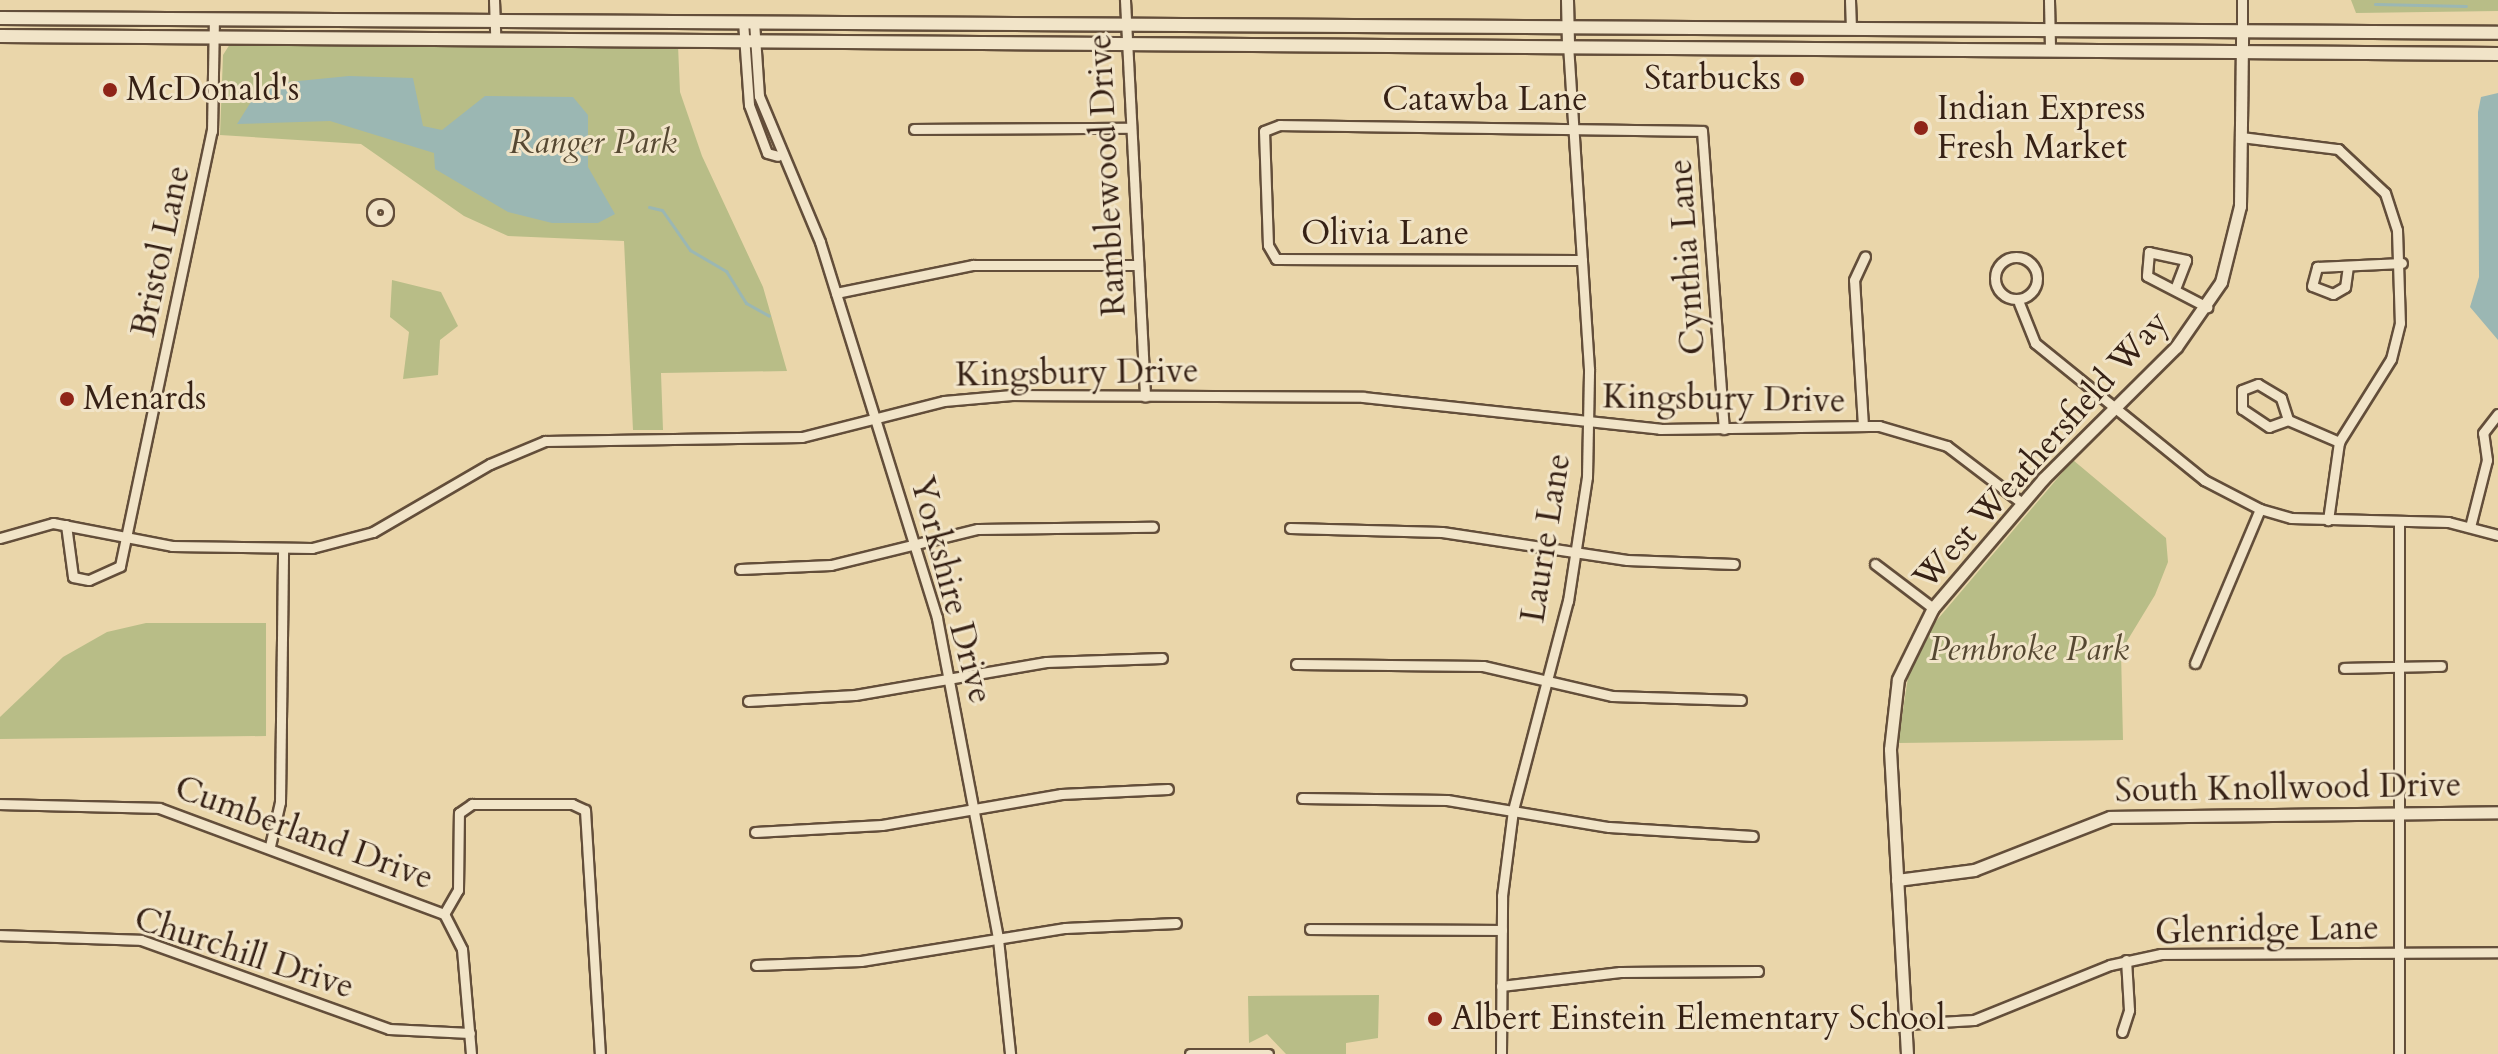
<!DOCTYPE html>
<style>
body{margin:0}
#map{position:relative;width:2498px;height:1054px;overflow:hidden;background:#ead6aa;font-family:Cardo,serif}
div>[style]{position:absolute}
.green>*{inset:0;background:#b8bd87}
.water>*{inset:0;background:#9bb7b3}
.stream>*{height:3px;margin:-1.5px;padding:0 1.5px;transform-origin:1.5px;border-radius:1.5px;background:#9bb7b3}
.roads{filter:drop-shadow(2px 0 #634e3a) drop-shadow(-2px 0 #634e3a) drop-shadow(0 2px #634e3a) drop-shadow(0 -2px #634e3a)}
.minor>*{height:9px;margin:-4.5px;padding:0 4.5px;transform-origin:4.5px;border-radius:4.5px;background:#f1e4c8}
.minor>.ring{margin:-4.5px;padding:0;box-sizing:content-box;background:none;border:9px solid #f1e4c8;border-radius:50%}
.tertiary>*{height:11px;margin:-5.5px;padding:0 5.5px;transform-origin:5.5px;border-radius:5.5px;background:#f1e4c8}
.secondary>*{height:12px;margin:-6px;padding:0 6px;transform-origin:6px;border-radius:6px;background:#f1e4c8}
.dots>*{width:22px;height:22px;translate:-50% -50%;box-sizing:border-box;border:4px solid #f1e4c8;border-radius:50%}
span{translate:-50% -50%;white-space:nowrap;text-align:center;line-height:1.15;-webkit-text-stroke:6px #f1e4c8;paint-order:stroke}
.poi-label{font-size:34px;color:#362115}
.right{translate:-100% -50%;text-align:right}
.left{translate:0 -50%;text-align:left}
.street-label{font-size:34px;color:#362115}
.park-label{font-size:34px;color:#564832;font-style:italic}
</style>
<div id="map">
<div class="green">
<div style="clip-path:polygon(2351px 0,2498px 0,2498px 11px,2356px 13px)"></div>
<div style="clip-path:polygon(230px 44px,678px 45px,680px 92px,702px 156px,763px 287px,787px 371px,661px 373px,663px 430px,633px 430px,624px 241px,508px 236px,464px 216px,361px 144px,220px 135px,223px 55px)"></div>
<div style="clip-path:polygon(392px 280px,441px 292px,458px 326px,440px 340px,438px 375px,403px 379px,409px 332px,390px 317px)"></div>
<div style="clip-path:polygon(2073px 460px,2166px 538px,2168px 562px,2155px 595px,2121px 651px,2123px 740px,1898px 743px,1908px 677px,1931px 627px)"></div>
<div style="clip-path:polygon(146px 623px,266px 623px,266px 736px,0 739px,0 717px,63px 657px,107px 632px)"></div>
<div style="clip-path:polygon(1379px 995px,1378px 1038px,1346px 1043px,1346px 1054px,1286px 1054px,1267px 1034px,1249px 1043px,1248px 996px)"></div>
</div>
<div class="water">
<div style="clip-path:polygon(349px 76px,413px 78px,423px 126px,442px 130px,485px 96px,573px 97px,588px 115px,588px 167px,615px 214px,598px 223px,552px 223px,508px 212px,435px 169px,434px 153px,330px 121px,237px 124px,254px 97px,278px 83px)"></div>
<div style="clip-path:polygon(2498px 93px,2498px 340px,2470px 307px,2479px 277px,2478px 112px,2481px 97px)"></div>
</div>
<div class="stream">
<div style="left:2375px;top:4px;width:91px;rotate:1.3deg"></div>
<div style="left:649px;top:207px;width:13px;rotate:13deg"></div>
<div style="left:662px;top:210px;width:49px;rotate:55deg"></div>
<div style="left:690px;top:250px;width:42px;rotate:30.3deg"></div>
<div style="left:726px;top:271px;width:38px;rotate:58deg"></div>
<div style="left:746px;top:303px;width:26px;rotate:29deg"></div>
</div>
<div class="roads">
<div class="minor">
<div style="left:494px;top:0;width:38px;rotate:88deg"></div>
<div style="left:1125px;top:0;width:397px;rotate:87.1deg"></div>
<div style="left:1850px;top:0;width:27px;rotate:88deg"></div>
<div style="left:2049px;top:0;width:46px;rotate:88.8deg"></div>
<div style="left:2242px;top:0;width:30px;rotate:90deg"></div>
<div style="left:743px;top:21px;width:84px;rotate:85.9deg"></div>
<div style="left:749px;top:105px;width:51px;rotate:69.4deg"></div>
<div style="left:767px;top:153px;width:11px;rotate:15deg"></div>
<div style="left:754px;top:21px;width:75px;rotate:86.2deg"></div>
<div style="left:759px;top:96px;width:158px;rotate:67.3deg"></div>
<div style="left:820px;top:242px;width:394px;rotate:72.7deg"></div>
<div style="left:937px;top:618px;width:327px;rotate:79.2deg"></div>
<div style="left:998px;top:939px;width:116px;rotate:84deg"></div>
<div style="left:914px;top:129px;width:216px;rotate:-0.3deg"></div>
<div style="left:2241px;top:137px;width:98px;rotate:7.1deg"></div>
<div style="left:2338px;top:149px;width:64px;rotate:43.1deg"></div>
<div style="left:2385px;top:193px;width:39px;rotate:72deg"></div>
<div style="left:2397px;top:230px;width:93px;rotate:88.2deg"></div>
<div style="left:2400px;top:323px;width:37px;rotate:104deg"></div>
<div style="left:2391px;top:359px;width:98px;rotate:122.1deg"></div>
<div style="left:2339px;top:442px;width:79px;rotate:98deg"></div>
<div class="ring" style="left:372px;top:204px;width:7px;height:7px"></div>
<div class="ring" style="left:1995px;top:257px;width:33px;height:33px"></div>
<div style="left:1582px;top:260px;width:306px;rotate:-179.8deg"></div>
<div style="left:1276px;top:259px;width:16px;rotate:-120deg"></div>
<div style="left:1268px;top:245px;width:114px;rotate:-92deg"></div>
<div style="left:1264px;top:131px;width:17px;rotate:-21deg"></div>
<div style="left:1280px;top:125px;width:422px;rotate:0.8deg"></div>
<div style="left:1702px;top:131px;width:299px;rotate:85.8deg"></div>
<div style="left:2348px;top:266px;width:21px;rotate:98deg"></div>
<div style="left:2345px;top:287px;width:14px;rotate:150deg"></div>
<div style="left:2333px;top:294px;width:22px;rotate:-159deg"></div>
<div style="left:2312px;top:286px;width:20px;rotate:-75deg"></div>
<div style="left:2317px;top:267px;width:85px;rotate:-2.7deg"></div>
<div style="left:2175px;top:289px;width:31px;rotate:-69deg"></div>
<div style="left:2186px;top:260px;width:38px;rotate:-168deg"></div>
<div style="left:2149px;top:252px;width:24px;rotate:95deg"></div>
<div style="left:2147px;top:276px;width:68px;rotate:27.3deg"></div>
<div style="left:836px;top:293px;width:140px;rotate:-11.6deg"></div>
<div style="left:973px;top:265px;width:164px"></div>
<div style="left:2019px;top:303px;width:43px;rotate:68.2deg"></div>
<div style="left:2035px;top:343px;width:218px;rotate:39deg"></div>
<div style="left:2204px;top:480px;width:63px;rotate:27.4deg"></div>
<div style="left:2260px;top:509px;width:32px;rotate:16deg"></div>
<div style="left:2291px;top:518px;width:157px;rotate:1.5deg"></div>
<div style="left:2448px;top:522px;width:52px;rotate:14.6deg"></div>
<div style="left:2258px;top:384px;width:27px;rotate:31deg"></div>
<div style="left:2281px;top:398px;width:23px;rotate:72deg"></div>
<div style="left:2288px;top:420px;width:20px;rotate:160deg"></div>
<div style="left:2269px;top:427px;width:32px;rotate:-146deg"></div>
<div style="left:2242px;top:409px;width:19px;rotate:-90deg"></div>
<div style="left:2242px;top:390px;width:17px;rotate:-21deg"></div>
<div style="left:2288px;top:420px;width:56px;rotate:23.3deg"></div>
<div style="left:1863px;top:426px;width:146px;rotate:-93.5deg"></div>
<div style="left:1854px;top:280px;width:26px;rotate:-65deg"></div>
<div style="left:66px;top:525px;width:52px;rotate:82.3deg"></div>
<div style="left:73px;top:577px;width:16px;rotate:11deg"></div>
<div style="left:89px;top:580px;width:34px;rotate:-24deg"></div>
<div style="left:120px;top:566px;width:445px;rotate:-78.1deg"></div>
<div style="left:212px;top:131px;width:112px;rotate:-89deg"></div>
<div style="left:2470px;top:527px;width:69px;rotate:-75.8deg"></div>
<div style="left:2487px;top:460px;width:27px;rotate:-98deg"></div>
<div style="left:2483px;top:433px;width:24px;rotate:-52deg"></div>
<div style="left:1290px;top:528px;width:152px;rotate:1.5deg"></div>
<div style="left:1442px;top:532px;width:187px;rotate:8.6deg"></div>
<div style="left:1627px;top:560px;width:107px;rotate:2.1deg"></div>
<div style="left:0;top:538px;width:55px;rotate:-15.8deg"></div>
<div style="left:53px;top:523px;width:121px;rotate:10.9deg"></div>
<div style="left:172px;top:546px;width:140px;rotate:0.8deg"></div>
<div style="left:312px;top:548px;width:63px;rotate:-14.7deg"></div>
<div style="left:373px;top:532px;width:135px;rotate:-30.2deg"></div>
<div style="left:490px;top:464px;width:60px;rotate:-22.7deg"></div>
<div style="left:545px;top:441px;width:257px;rotate:-0.9deg"></div>
<div style="left:802px;top:437px;width:146px;rotate:-14.2deg"></div>
<div style="left:944px;top:401px;width:68px;rotate:-5deg"></div>
<div style="left:1012px;top:395px;width:351px;rotate:0.3deg"></div>
<div style="left:1363px;top:397px;width:299px;rotate:6.1deg"></div>
<div style="left:1660px;top:429px;width:219px;rotate:-0.8deg"></div>
<div style="left:1879px;top:426px;width:71px;rotate:16.4deg"></div>
<div style="left:1947px;top:446px;width:94px;rotate:37.2deg"></div>
<div style="left:1875px;top:564px;width:73px;rotate:37.2deg"></div>
<div style="left:740px;top:569px;width:91px;rotate:-2.5deg"></div>
<div style="left:831px;top:565px;width:151px;rotate:-13.8deg"></div>
<div style="left:978px;top:529px;width:175px;rotate:-0.7deg"></div>
<div style="left:2195px;top:663px;width:167px;rotate:-67.1deg"></div>
<div style="left:1296px;top:664px;width:187px;rotate:0.6deg"></div>
<div style="left:1483px;top:666px;width:132px;rotate:13.1deg"></div>
<div style="left:1612px;top:696px;width:129px;rotate:1.8deg"></div>
<div style="left:2344px;top:668px;width:97px;rotate:-1.2deg"></div>
<div style="left:748px;top:701px;width:107px;rotate:-3.2deg"></div>
<div style="left:855px;top:695px;width:194px;rotate:-9.8deg"></div>
<div style="left:1046px;top:662px;width:116px;rotate:-2deg"></div>
<div style="left:1302px;top:798px;width:145px;rotate:0.8deg"></div>
<div style="left:1447px;top:800px;width:164px;rotate:9.5deg"></div>
<div style="left:1609px;top:827px;width:144px;rotate:3.6deg"></div>
<div style="left:0;top:804px;width:159px;rotate:1.4deg"></div>
<div style="left:159px;top:808px;width:304px;rotate:20.4deg"></div>
<div style="left:755px;top:832px;width:127px;rotate:-3.2deg"></div>
<div style="left:882px;top:825px;width:182px;rotate:-9.8deg"></div>
<div style="left:1061px;top:794px;width:107px;rotate:-2.7deg"></div>
<div style="left:270px;top:846px;width:45px;rotate:-77.2deg"></div>
<div style="left:280px;top:802px;width:253px;rotate:-89.3deg"></div>
<div style="left:1310px;top:929px;width:192px;rotate:0.3deg"></div>
<div style="left:0;top:935px;width:141px;rotate:2deg"></div>
<div style="left:141px;top:940px;width:263px;rotate:19.7deg"></div>
<div style="left:389px;top:1029px;width:81px;rotate:2.8deg"></div>
<div style="left:756px;top:965px;width:105px;rotate:-2.2deg"></div>
<div style="left:861px;top:961px;width:207px;rotate:-9.2deg"></div>
<div style="left:1065px;top:928px;width:111px;rotate:-2.6deg"></div>
<div style="left:1501px;top:986px;width:120px;rotate:-6.7deg"></div>
<div style="left:1620px;top:972px;width:138px;rotate:-0.4deg"></div>
<div style="left:1905px;top:1024px;width:69px;rotate:-3.3deg"></div>
<div style="left:1974px;top:1020px;width:147px;rotate:-22deg"></div>
<div style="left:2110px;top:965px;width:52px;rotate:-12.2deg"></div>
<div style="left:2161px;top:954px;width:337px;rotate:-0.3deg"></div>
<div style="left:2122px;top:1032px;width:23px;rotate:-72deg"></div>
<div style="left:2129px;top:1010px;width:50px;rotate:-93.4deg"></div>
<div style="left:471px;top:1054px;width:105px;rotate:-94.9deg"></div>
<div style="left:462px;top:949px;width:39px;rotate:-117deg"></div>
<div style="left:444px;top:914px;width:28px;rotate:-60deg"></div>
<div style="left:458px;top:890px;width:77px;rotate:-89.3deg"></div>
<div style="left:459px;top:813px;width:16px;rotate:-35deg"></div>
<div style="left:472px;top:804px;width:100px"></div>
<div style="left:572px;top:804px;width:14px;rotate:25deg"></div>
<div style="left:585px;top:810px;width:244px;rotate:86.5deg"></div>
<div style="left:1190px;top:1054px;width:78px"></div>
<div style="left:1501px;top:1054px;width:158px;rotate:-89.6deg"></div>
<div style="left:1502px;top:896px;width:87px;rotate:-82.7deg"></div>
<div style="left:1513px;top:810px;width:216px;rotate:-75.3deg"></div>
<div style="left:1568px;top:601px;width:125px;rotate:-81.3deg"></div>
<div style="left:1587px;top:477px;width:108px;rotate:-88.9deg"></div>
<div style="left:1589px;top:369px;width:326px;rotate:-93.7deg"></div>
<div style="left:2399px;top:1054px;width:531px;rotate:-90deg"></div>
</div>
<div class="tertiary">
<div style="left:1567px;top:0;width:44px;rotate:88.7deg"></div>
<div style="left:1897px;top:880px;width:78px;rotate:-7.4deg"></div>
<div style="left:1974px;top:870px;width:146px;rotate:-21.3deg"></div>
<div style="left:2110px;top:817px;width:388px;rotate:-0.7deg"></div>
<div style="left:1907px;top:1054px;width:305px;rotate:-93.2deg"></div>
<div style="left:1890px;top:749px;width:70px;rotate:-83.5deg"></div>
<div style="left:1898px;top:679px;width:79px;rotate:-63.8deg"></div>
<div style="left:1933px;top:608px;width:170px;rotate:-49.5deg"></div>
<div style="left:2043px;top:479px;width:187px;rotate:-44.8deg"></div>
<div style="left:2176px;top:347px;width:79px;rotate:-55.3deg"></div>
<div style="left:2221px;top:282px;width:78px;rotate:-76deg"></div>
<div style="left:2240px;top:206px;width:176px;rotate:-89.3deg"></div>
</div>
<div class="secondary">
<div style="left:0;top:18px;width:2498px;rotate:0.34deg"></div>
<div style="left:0;top:36px;width:2498px;rotate:0.41deg"></div>
</div>
</div>
<div class="dots">
<div style="left:1797px;top:79px;background:#8f2418"></div>
<div style="left:110px;top:90px;background:#8f2418"></div>
<div style="left:1921px;top:128px;background:#8f2418"></div>
<div style="left:67px;top:399px;background:#8f2418"></div>
<div style="left:1435px;top:1019px;background:#8f2418"></div>
</div>
<div class="poi-label">
<span class="right" style="left:1781px;top:79px">Starbucks</span>
<span class="left" style="left:126px;top:90px">McDonald's</span>
<span class="left" style="left:1937px;top:128px">Indian Express<br>Fresh Market</span>
<span class="left" style="left:83px;top:399px">Menards</span>
<span class="left" style="left:1451px;top:1019px">Albert Einstein Elementary School</span>
</div>
<div class="street-label">
<span style="left:1485px;top:100px">Catawba Lane</span>
<span style="left:1107px;top:175px;rotate:-93deg">Ramblewood Drive</span>
<span style="left:1385px;top:234px">Olivia Lane</span>
<span style="left:161px;top:251px;rotate:-78deg">Bristol Lane</span>
<span style="left:1687px;top:257px;rotate:-94deg">Cynthia Lane</span>
<span style="left:1077px;top:373px;rotate:-1deg">Kingsbury Drive</span>
<span style="left:1724px;top:399px;rotate:1deg">Kingsbury Drive</span>
<span style="left:2041px;top:450px;rotate:-48deg">West Weathersfield Way</span>
<span style="left:1546px;top:538px;rotate:-81deg">Laurie Lane</span>
<span style="left:951px;top:590px;rotate:75deg">Yorkshire Drive</span>
<span style="left:2288px;top:788px;rotate:-1deg">South Knollwood Drive</span>
<span style="left:304px;top:833px;rotate:20deg">Cumberland Drive</span>
<span style="left:2267px;top:930px;rotate:-1deg">Glenridge Lane</span>
<span style="left:244px;top:953px;rotate:18deg">Churchill Drive</span>
</div>
<div class="park-label">
<span style="left:593px;top:143px">Ranger Park</span>
<span style="left:2029px;top:650px">Pembroke Park</span>
</div>
</div>
